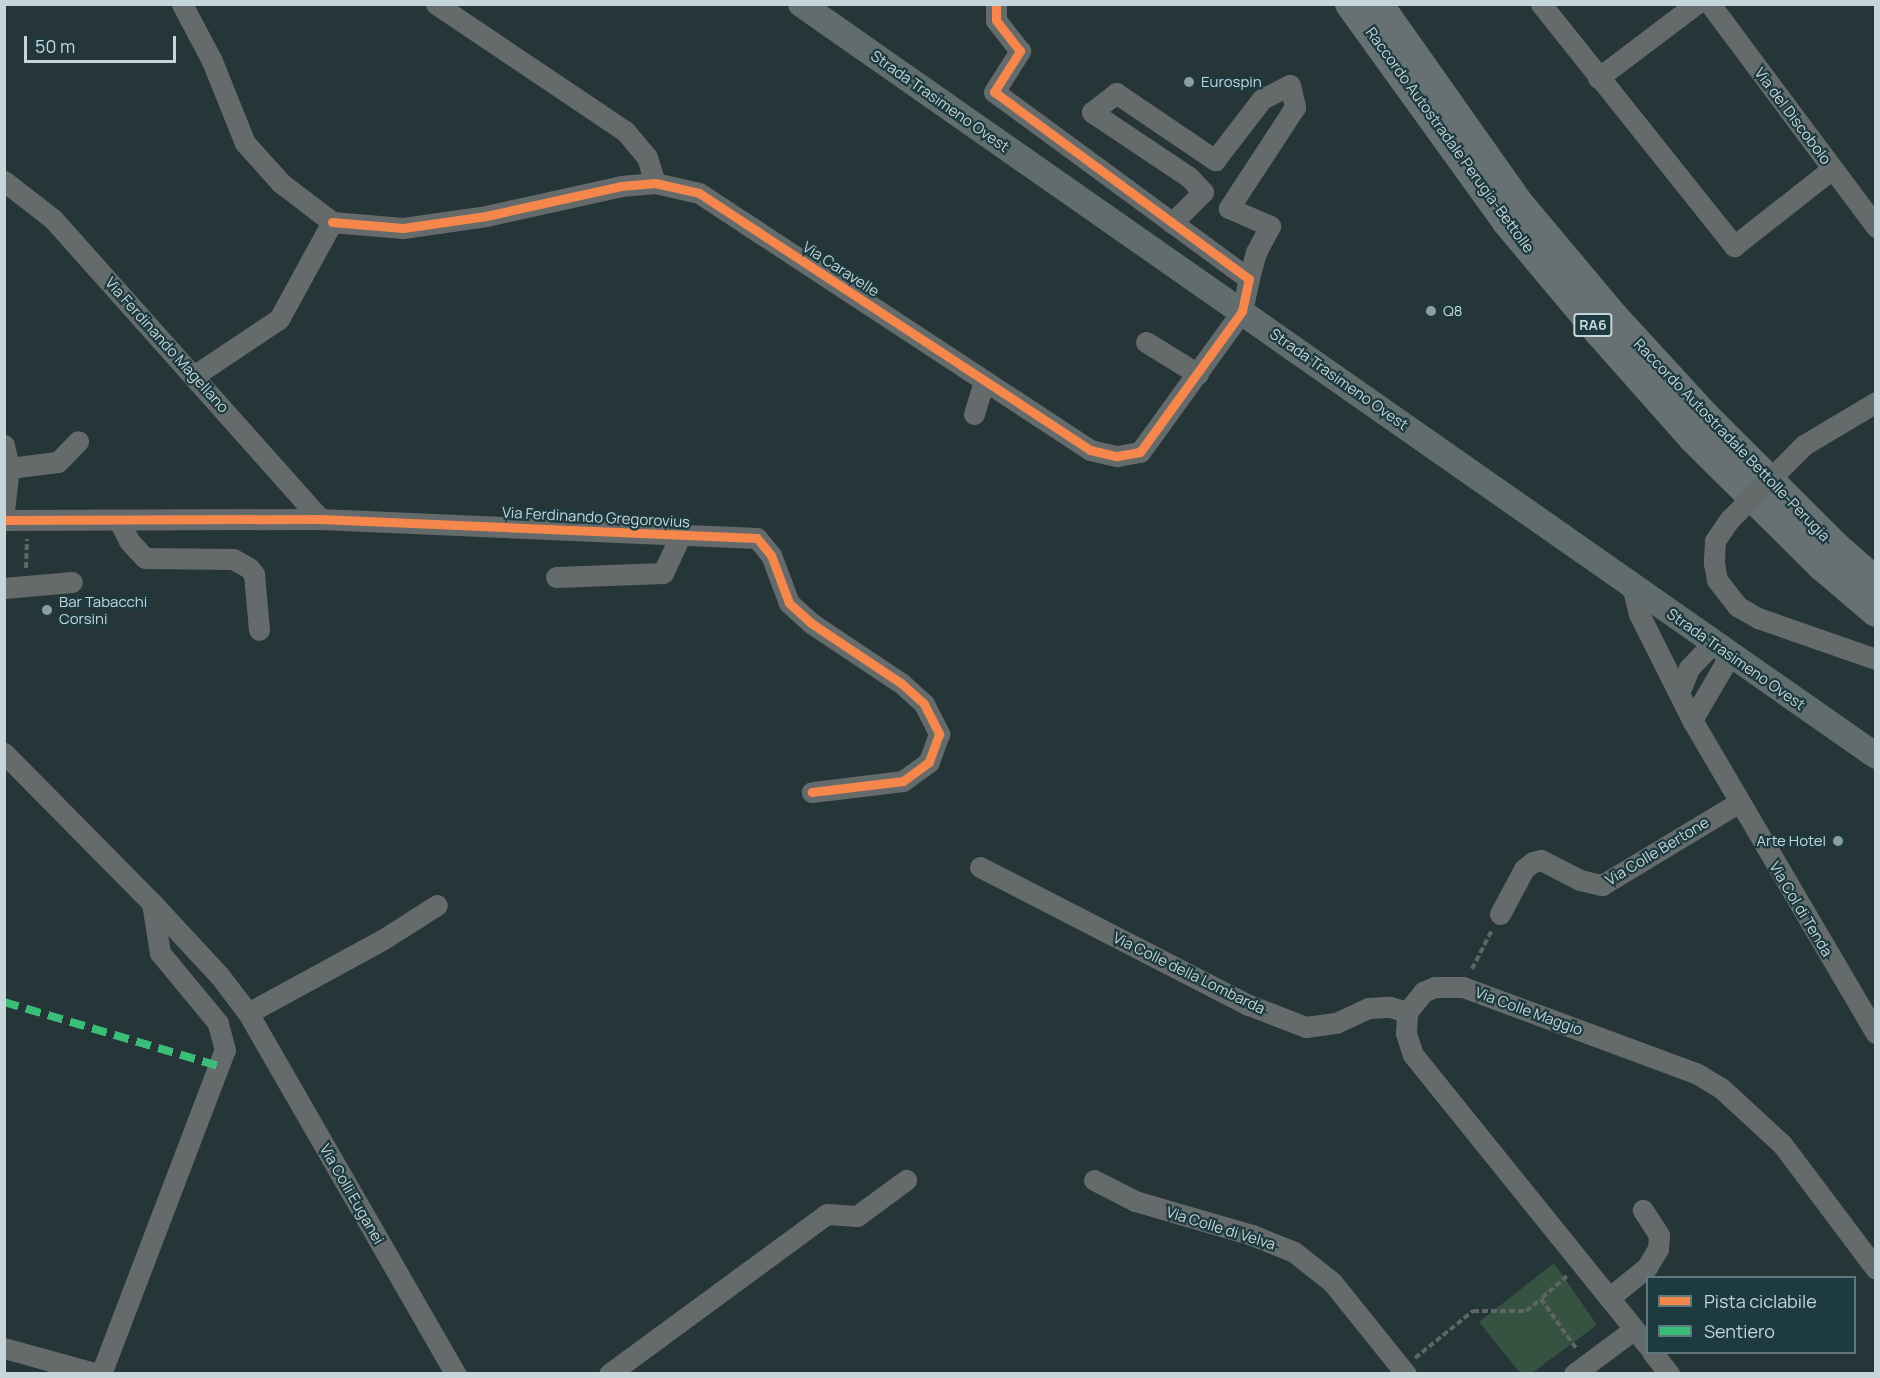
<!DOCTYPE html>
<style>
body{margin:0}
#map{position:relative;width:1880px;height:1378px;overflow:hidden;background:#253538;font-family:Manrope,sans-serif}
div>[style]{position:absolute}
.green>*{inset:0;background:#365241}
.path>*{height:4px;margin-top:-2px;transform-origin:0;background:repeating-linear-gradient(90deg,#5d6565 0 6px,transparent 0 9px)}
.minor>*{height:21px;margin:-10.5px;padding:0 10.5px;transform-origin:10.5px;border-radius:10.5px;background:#656b6b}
.major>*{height:26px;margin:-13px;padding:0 13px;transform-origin:13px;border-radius:13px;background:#616c6c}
.highway>*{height:30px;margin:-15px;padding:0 15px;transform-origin:15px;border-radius:15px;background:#677173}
.minor-bridge>*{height:21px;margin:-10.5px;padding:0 10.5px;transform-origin:10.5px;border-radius:10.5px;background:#656b6b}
.quiet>*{height:8px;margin-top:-4px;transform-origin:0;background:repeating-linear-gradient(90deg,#3abd76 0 15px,transparent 0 23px)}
.cycleway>*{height:9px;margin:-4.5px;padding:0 4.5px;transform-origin:4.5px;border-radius:4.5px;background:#f5874c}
.dots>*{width:16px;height:16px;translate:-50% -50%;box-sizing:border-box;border:3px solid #1d3a40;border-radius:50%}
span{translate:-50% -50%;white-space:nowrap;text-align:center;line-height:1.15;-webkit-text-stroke:4.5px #1d3a40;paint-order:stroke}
.shield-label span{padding:2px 4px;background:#1d3a40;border:2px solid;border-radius:4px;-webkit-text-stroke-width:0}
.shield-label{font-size:14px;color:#c5d5d9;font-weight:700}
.poi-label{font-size:15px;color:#c5d5d9}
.left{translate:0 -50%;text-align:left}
.right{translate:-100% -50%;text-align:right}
.street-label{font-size:15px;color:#c5d5d9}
.frame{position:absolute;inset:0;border:6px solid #c5d5d9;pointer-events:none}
.legend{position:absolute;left:1646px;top:1276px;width:210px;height:78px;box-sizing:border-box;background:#1d3a40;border:2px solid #60787d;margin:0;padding:8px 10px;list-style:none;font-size:18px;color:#c5d5d9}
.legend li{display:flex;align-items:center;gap:12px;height:30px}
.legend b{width:30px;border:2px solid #60787d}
.scale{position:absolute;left:24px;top:36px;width:152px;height:27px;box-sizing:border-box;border:3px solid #c5d5d9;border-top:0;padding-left:8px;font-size:18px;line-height:21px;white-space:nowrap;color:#c5d5d9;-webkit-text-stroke:4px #1d3a40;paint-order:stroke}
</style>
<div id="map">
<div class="green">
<div style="clip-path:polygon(1554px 1263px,1597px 1325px,1532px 1373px,1520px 1373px,1479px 1322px)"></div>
</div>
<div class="path">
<div style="left:26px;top:568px;width:29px;rotate:-88deg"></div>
<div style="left:1472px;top:969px;width:44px;rotate:-62.9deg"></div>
<div style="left:1567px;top:1276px;width:35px;rotate:139deg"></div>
<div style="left:1541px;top:1299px;width:60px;rotate:54.5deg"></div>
<div style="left:1415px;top:1358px;width:75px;rotate:-39deg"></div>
<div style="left:1473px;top:1311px;width:53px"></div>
<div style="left:1526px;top:1311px;width:19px;rotate:-39deg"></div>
</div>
<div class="minor">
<div style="left:182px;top:4px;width:64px;rotate:62.2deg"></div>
<div style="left:212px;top:61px;width:88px;rotate:68.1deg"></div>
<div style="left:245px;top:143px;width:54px;rotate:48deg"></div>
<div style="left:281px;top:183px;width:64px;rotate:37.4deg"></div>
<div style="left:436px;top:4px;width:228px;rotate:33.9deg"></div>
<div style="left:625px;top:131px;width:34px;rotate:50deg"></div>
<div style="left:647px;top:157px;width:27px;rotate:73deg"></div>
<div style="left:1541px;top:4px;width:310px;rotate:51.4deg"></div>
<div style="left:1734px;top:246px;width:125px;rotate:-38.2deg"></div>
<div style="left:1710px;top:4px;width:278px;rotate:53.3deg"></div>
<div style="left:1598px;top:78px;width:123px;rotate:-37.1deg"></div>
<div style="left:4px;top:181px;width:62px;rotate:37.8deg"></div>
<div style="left:53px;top:219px;width:402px;rotate:48.3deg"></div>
<div style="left:332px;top:222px;width:71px;rotate:4.8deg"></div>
<div style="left:403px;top:228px;width:84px;rotate:-8.2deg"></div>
<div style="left:486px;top:216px;width:138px;rotate:-12.5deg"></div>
<div style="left:621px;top:186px;width:34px;rotate:-5deg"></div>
<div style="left:655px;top:183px;width:45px;rotate:12.8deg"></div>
<div style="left:699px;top:193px;width:468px;rotate:33.3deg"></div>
<div style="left:1090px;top:450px;width:28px;rotate:13deg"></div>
<div style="left:1117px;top:456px;width:23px;rotate:-10deg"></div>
<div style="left:1140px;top:452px;width:174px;rotate:-54.1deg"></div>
<div style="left:1242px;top:311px;width:33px;rotate:-78deg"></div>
<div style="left:1249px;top:279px;width:316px;rotate:-143.7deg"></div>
<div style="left:994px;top:92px;width:49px;rotate:-57.6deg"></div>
<div style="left:1020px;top:51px;width:39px;rotate:-128deg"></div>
<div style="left:996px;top:20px;width:16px;rotate:-90deg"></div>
<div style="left:1172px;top:223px;width:44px;rotate:-45deg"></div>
<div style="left:1203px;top:192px;width:21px;rotate:-133deg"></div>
<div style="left:1189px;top:177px;width:117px;rotate:-146.2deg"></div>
<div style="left:1092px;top:112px;width:31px;rotate:-38deg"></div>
<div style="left:1116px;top:93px;width:120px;rotate:34.1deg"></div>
<div style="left:1215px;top:160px;width:77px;rotate:-52.4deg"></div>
<div style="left:1262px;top:99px;width:31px;rotate:-27deg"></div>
<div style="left:1290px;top:85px;width:23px;rotate:77deg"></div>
<div style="left:1295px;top:107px;width:121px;rotate:123.2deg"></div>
<div style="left:1229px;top:208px;width:45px;rotate:23.7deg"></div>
<div style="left:1270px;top:226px;width:30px;rotate:118deg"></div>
<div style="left:1256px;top:252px;width:28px;rotate:105deg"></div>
<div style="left:1146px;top:342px;width:61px;rotate:31.6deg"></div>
<div style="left:195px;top:375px;width:101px;rotate:-33.7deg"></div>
<div style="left:279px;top:319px;width:111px;rotate:-61.3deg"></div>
<div style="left:974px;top:414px;width:34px;rotate:-73deg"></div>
<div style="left:4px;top:445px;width:24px;rotate:78deg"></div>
<div style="left:9px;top:468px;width:42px;rotate:96.8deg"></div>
<div style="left:1804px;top:445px;width:84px;rotate:-30.8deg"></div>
<div style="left:9px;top:468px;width:49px;rotate:-7deg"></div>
<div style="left:58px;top:462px;width:29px;rotate:-46deg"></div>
<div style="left:4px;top:520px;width:316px;rotate:-0.2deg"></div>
<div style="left:320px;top:519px;width:437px;rotate:2.5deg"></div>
<div style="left:757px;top:538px;width:22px;rotate:51deg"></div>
<div style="left:771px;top:555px;width:51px;rotate:69.4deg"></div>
<div style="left:789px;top:603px;width:30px;rotate:42deg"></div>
<div style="left:811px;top:623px;width:108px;rotate:33.7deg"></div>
<div style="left:901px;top:683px;width:31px;rotate:42deg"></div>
<div style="left:924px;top:704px;width:34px;rotate:63deg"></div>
<div style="left:939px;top:734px;width:30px;rotate:110deg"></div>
<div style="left:929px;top:762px;width:32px;rotate:144deg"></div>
<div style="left:903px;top:781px;width:92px;rotate:173.1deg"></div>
<div style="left:1729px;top:520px;width:25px;rotate:124deg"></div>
<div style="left:1715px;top:541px;width:22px;rotate:93deg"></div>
<div style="left:1714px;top:563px;width:17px;rotate:80deg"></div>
<div style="left:1717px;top:580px;width:33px;rotate:52deg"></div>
<div style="left:1737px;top:606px;width:24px;rotate:30deg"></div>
<div style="left:1758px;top:618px;width:125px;rotate:19.2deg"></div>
<div style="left:119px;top:521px;width:22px;rotate:63deg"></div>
<div style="left:129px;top:541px;width:23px;rotate:47deg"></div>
<div style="left:145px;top:558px;width:88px;rotate:0.7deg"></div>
<div style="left:233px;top:559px;width:18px;rotate:29deg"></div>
<div style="left:249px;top:568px;width:8px;rotate:50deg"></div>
<div style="left:254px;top:574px;width:56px;rotate:84.9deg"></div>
<div style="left:556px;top:577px;width:107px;rotate:-2.1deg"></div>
<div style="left:663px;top:573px;width:40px;rotate:-65deg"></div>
<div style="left:1632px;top:586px;width:29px;rotate:76deg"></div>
<div style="left:1639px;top:614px;width:119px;rotate:63.4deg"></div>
<div style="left:1692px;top:720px;width:363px;rotate:59.6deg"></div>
<div style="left:4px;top:588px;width:68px;rotate:-5deg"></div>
<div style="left:1679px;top:693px;width:27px;rotate:-68deg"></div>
<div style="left:1689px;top:668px;width:35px;rotate:-46deg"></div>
<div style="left:1692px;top:720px;width:75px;rotate:-59.7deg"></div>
<div style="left:4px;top:753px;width:211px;rotate:45.4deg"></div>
<div style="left:152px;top:903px;width:98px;rotate:47.1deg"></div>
<div style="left:219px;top:975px;width:48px;rotate:52.7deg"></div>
<div style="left:248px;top:1013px;width:417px;rotate:60.1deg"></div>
<div style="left:980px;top:867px;width:302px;rotate:27.2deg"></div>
<div style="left:1249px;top:1005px;width:61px;rotate:21.1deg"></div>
<div style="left:1306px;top:1027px;width:30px;rotate:-8deg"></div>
<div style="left:1336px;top:1023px;width:35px;rotate:-25deg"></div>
<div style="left:1368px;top:1008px;width:22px;rotate:-3deg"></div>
<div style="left:1390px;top:1007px;width:18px;rotate:16deg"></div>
<div style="left:1500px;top:914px;width:51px;rotate:-61.9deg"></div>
<div style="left:1524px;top:869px;width:11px;rotate:-38deg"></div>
<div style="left:1533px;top:862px;width:8px;rotate:-14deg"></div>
<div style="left:1541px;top:860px;width:44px;rotate:27.1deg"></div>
<div style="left:1580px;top:880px;width:23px;rotate:13deg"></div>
<div style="left:1602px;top:885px;width:159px;rotate:-31.1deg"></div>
<div style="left:248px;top:1013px;width:153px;rotate:-28.6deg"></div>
<div style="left:382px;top:940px;width:65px;rotate:-32.5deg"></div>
<div style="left:1094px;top:1180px;width:46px;rotate:27.1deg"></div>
<div style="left:1135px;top:1201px;width:122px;rotate:16.2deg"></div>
<div style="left:1252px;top:1235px;width:45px;rotate:22deg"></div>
<div style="left:1294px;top:1252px;width:48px;rotate:38.3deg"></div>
<div style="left:1332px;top:1282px;width:118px;rotate:51.2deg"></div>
<div style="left:1609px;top:1298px;width:49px;rotate:-39.2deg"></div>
<div style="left:1647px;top:1267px;width:21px;rotate:-59deg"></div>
<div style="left:1658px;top:1249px;width:14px;rotate:-86deg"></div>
<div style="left:1659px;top:1235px;width:30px;rotate:-123deg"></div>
<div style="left:1648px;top:1346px;width:374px;rotate:-128.9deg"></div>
<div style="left:1413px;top:1055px;width:23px;rotate:-108deg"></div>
<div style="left:1406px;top:1033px;width:21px;rotate:-87deg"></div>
<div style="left:1407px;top:1012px;width:26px;rotate:-51deg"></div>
<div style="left:1423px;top:992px;width:13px;rotate:-23deg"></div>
<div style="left:1435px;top:987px;width:28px"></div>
<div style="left:1463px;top:987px;width:248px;rotate:20.3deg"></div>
<div style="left:1696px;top:1073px;width:29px;rotate:31deg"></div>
<div style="left:1721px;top:1088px;width:83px;rotate:42.6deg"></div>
<div style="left:1782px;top:1144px;width:156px;rotate:53.1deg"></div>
<div style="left:4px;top:1348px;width:98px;rotate:15.5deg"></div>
<div style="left:1652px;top:1352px;width:28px;rotate:52deg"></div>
<div style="left:101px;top:1374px;width:347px;rotate:-69.1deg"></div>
<div style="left:225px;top:1050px;width:28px;rotate:-105deg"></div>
<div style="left:218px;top:1023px;width:91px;rotate:-129.6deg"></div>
<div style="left:160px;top:953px;width:51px;rotate:-99.1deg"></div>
<div style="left:609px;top:1374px;width:270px;rotate:-36.3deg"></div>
<div style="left:827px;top:1214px;width:30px;rotate:4deg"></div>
<div style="left:857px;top:1216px;width:61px;rotate:-36.3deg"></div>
<div style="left:1574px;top:1374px;width:74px;rotate:-36.7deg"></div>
</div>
<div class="major">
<div style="left:801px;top:4px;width:1312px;rotate:34.97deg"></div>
</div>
<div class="highway">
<div style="left:1350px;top:4px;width:269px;rotate:54.2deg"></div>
<div style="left:1507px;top:222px;width:143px;rotate:50.1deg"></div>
<div style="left:1599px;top:332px;width:142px;rotate:48.4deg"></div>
<div style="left:1693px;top:438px;width:180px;rotate:44.8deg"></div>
<div style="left:1821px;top:565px;width:72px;rotate:40.5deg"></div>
<div style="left:1378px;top:4px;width:246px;rotate:54.8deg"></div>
<div style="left:1520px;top:205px;width:145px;rotate:50deg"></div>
<div style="left:1613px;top:316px;width:137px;rotate:47.4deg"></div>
<div style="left:1706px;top:417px;width:182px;rotate:45deg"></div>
<div style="left:1835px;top:546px;width:55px;rotate:41.3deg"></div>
</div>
<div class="minor-bridge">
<div style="left:1729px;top:520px;width:106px;rotate:-45deg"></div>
</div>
<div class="quiet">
<div style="left:4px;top:1002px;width:227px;rotate:16.6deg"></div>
</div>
<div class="cycleway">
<div style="left:332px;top:222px;width:71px;rotate:4.8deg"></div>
<div style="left:403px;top:228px;width:84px;rotate:-8.2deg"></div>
<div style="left:486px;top:216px;width:138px;rotate:-12.5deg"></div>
<div style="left:621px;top:186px;width:34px;rotate:-5deg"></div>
<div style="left:655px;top:183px;width:45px;rotate:12.8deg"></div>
<div style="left:699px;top:193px;width:468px;rotate:33.3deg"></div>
<div style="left:1090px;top:450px;width:28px;rotate:13deg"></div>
<div style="left:1117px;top:456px;width:23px;rotate:-10deg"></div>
<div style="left:1140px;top:452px;width:174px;rotate:-54.1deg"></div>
<div style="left:1242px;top:311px;width:33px;rotate:-78deg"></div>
<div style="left:1249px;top:279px;width:316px;rotate:-143.7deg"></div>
<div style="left:994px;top:92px;width:49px;rotate:-57.6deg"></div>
<div style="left:1020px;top:51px;width:39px;rotate:-128deg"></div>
<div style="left:996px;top:20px;width:16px;rotate:-90deg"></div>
<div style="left:4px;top:520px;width:316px;rotate:-0.2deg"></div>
<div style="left:320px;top:519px;width:437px;rotate:2.5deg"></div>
<div style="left:757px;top:538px;width:22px;rotate:51deg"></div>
<div style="left:771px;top:555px;width:51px;rotate:69.4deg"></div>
<div style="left:789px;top:603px;width:30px;rotate:42deg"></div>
<div style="left:811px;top:623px;width:108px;rotate:33.7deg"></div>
<div style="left:901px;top:683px;width:31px;rotate:42deg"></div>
<div style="left:924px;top:704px;width:34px;rotate:63deg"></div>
<div style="left:939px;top:734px;width:30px;rotate:110deg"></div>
<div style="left:929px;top:762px;width:32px;rotate:144deg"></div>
<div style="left:903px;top:781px;width:92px;rotate:173.1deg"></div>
</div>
<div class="dots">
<div style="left:1189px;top:82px;background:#8d9da1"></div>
<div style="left:1431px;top:311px;background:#8d9da1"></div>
<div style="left:47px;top:610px;background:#8d9da1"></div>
<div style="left:1838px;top:841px;background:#8d9da1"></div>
</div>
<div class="shield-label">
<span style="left:1593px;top:325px">RA6</span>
</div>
<div class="poi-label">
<span class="left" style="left:1201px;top:82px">Eurospin</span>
<span class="left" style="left:1443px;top:311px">Q8</span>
<span class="left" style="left:59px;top:610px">Bar Tabacchi<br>Corsini</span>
<span class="right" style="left:1826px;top:841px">Arte Hotel</span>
</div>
<div class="street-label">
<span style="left:940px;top:101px;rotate:35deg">Strada Trasimeno Ovest</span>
<span style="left:1793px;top:116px;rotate:53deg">Via del Discobolo</span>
<span style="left:1450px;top:140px;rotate:54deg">Raccordo Autostradale Perugia-Bettolle</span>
<span style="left:841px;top:269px;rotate:33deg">Via Caravelle</span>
<span style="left:167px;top:345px;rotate:48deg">Via Ferdinando Magellano</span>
<span style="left:1339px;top:379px;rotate:35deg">Strada Trasimeno Ovest</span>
<span style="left:1732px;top:440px;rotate:46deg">Raccordo Autostradale Bettolle-Perugia</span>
<span style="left:596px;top:517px;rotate:3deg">Via Ferdinando Gregorovius</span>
<span style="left:1736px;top:659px;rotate:35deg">Strada Trasimeno Ovest</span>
<span style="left:1657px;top:851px;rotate:-31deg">Via Colle Bertone</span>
<span style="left:1801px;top:909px;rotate:59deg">Via Col di Tenda</span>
<span style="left:1189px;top:973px;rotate:26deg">Via Colle della Lombarda</span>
<span style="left:1529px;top:1011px;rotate:20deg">Via Colle Maggio</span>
<span style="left:352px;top:1194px;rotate:60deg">Via Colli Euganei</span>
<span style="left:1221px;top:1228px;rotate:17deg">Via Colle di Velva</span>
</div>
<div class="frame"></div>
<ul class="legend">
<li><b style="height:8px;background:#f5874c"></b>Pista ciclabile</li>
<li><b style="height:8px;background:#3abd76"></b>Sentiero</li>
</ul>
<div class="scale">50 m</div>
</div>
